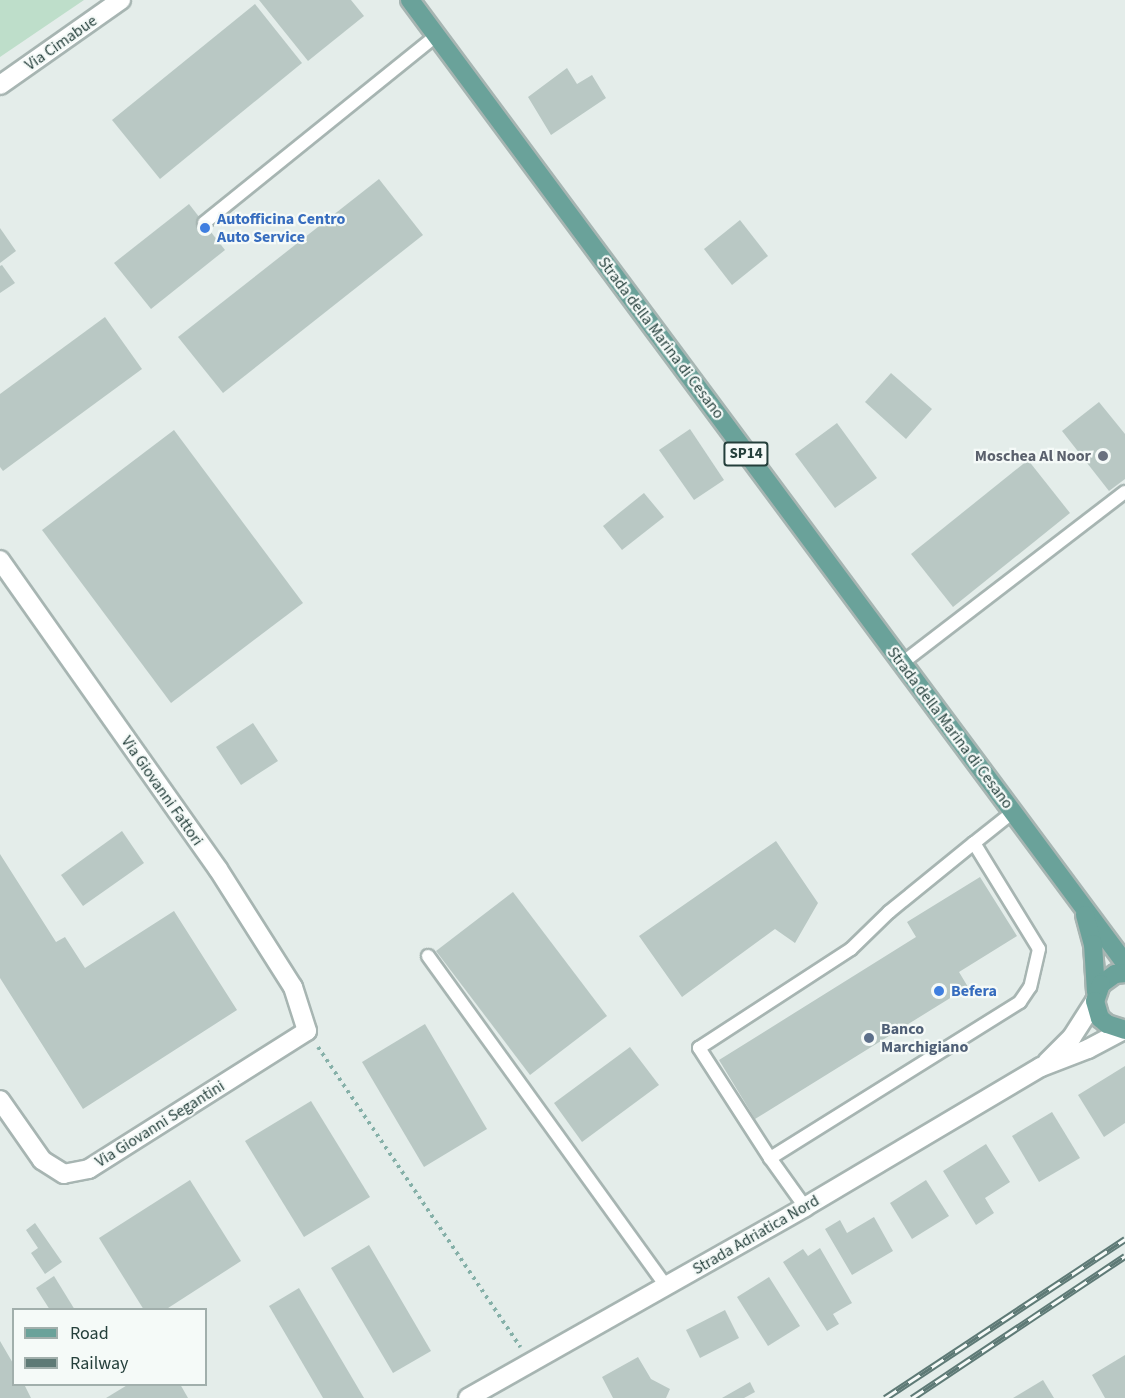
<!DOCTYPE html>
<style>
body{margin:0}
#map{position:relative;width:1125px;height:1398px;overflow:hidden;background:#e4edea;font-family:"Source Sans 3",sans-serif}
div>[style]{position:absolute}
.green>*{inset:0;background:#bedeca}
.building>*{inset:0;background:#b9c8c4}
.path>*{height:4px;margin-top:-2px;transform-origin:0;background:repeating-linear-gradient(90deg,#85b0a8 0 3px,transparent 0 7.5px)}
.roads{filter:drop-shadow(2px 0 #a7b5b2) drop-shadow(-2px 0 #a7b5b2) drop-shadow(0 2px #a7b5b2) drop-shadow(0 -2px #a7b5b2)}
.service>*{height:12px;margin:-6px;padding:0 6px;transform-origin:6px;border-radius:6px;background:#fff}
.minor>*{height:18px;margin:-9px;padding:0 9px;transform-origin:9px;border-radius:9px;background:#fff}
.secondary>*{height:18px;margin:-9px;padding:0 9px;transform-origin:9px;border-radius:9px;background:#fff}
.primary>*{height:18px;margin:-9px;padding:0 9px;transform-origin:9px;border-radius:9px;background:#6aa29a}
.rail>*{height:7px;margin-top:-3.5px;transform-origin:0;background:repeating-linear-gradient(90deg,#f5faf8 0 14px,#5e7a76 0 28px);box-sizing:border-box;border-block:2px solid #5e7a76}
.dots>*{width:16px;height:16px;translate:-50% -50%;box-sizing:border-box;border:3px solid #f5faf8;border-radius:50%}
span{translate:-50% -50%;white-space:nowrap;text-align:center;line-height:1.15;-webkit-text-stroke:4.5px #f5faf8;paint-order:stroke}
.shield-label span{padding:2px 4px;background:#f5faf8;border:2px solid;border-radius:4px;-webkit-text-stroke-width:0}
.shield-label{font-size:15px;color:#243f3b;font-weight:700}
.street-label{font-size:16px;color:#243f3b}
.shop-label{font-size:16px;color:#366cbe;font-weight:700}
.left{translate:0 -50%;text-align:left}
.worship-label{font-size:16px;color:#5b616d;font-weight:700}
.right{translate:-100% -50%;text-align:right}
.service-label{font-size:16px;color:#4e5e75;font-weight:700}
.legend{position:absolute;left:12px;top:1308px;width:195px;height:78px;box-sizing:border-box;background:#f5faf8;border:2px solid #a1afac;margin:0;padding:8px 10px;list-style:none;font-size:18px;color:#243f3b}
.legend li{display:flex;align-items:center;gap:12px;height:30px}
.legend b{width:30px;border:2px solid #a1afac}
</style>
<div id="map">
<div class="green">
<div style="clip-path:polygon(0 0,84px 0,0 57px)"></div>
</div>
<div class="building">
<div style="clip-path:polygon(259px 0,351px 0,364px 16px,308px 61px)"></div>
<div style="clip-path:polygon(255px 4px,302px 63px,160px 179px,112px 120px)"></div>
<div style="clip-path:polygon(567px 68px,577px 84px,592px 75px,606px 98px,551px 135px,528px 97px)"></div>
<div style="clip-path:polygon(379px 179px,423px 235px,223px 393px,178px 337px)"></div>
<div style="clip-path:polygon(189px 204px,225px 250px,151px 309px,114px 263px)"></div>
<div style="clip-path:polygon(740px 220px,768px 256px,732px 285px,704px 249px)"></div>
<div style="clip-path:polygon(0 228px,16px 251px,0 263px)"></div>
<div style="clip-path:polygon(2px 265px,15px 283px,0 293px,0 266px)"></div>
<div style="clip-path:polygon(105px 317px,142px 369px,3px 471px,0 467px,0 394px)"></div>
<div style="clip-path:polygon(891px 373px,932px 409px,906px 439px,865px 402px)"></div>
<div style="clip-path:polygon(1099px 402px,1125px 434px,1125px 479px,1109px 491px,1062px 431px)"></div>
<div style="clip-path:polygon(837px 423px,877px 478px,835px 508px,795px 454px)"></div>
<div style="clip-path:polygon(690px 429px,724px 480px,694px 500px,659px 450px)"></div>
<div style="clip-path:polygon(174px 430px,303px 603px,171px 703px,42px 530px)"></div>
<div style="clip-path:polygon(1028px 460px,1070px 513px,953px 607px,911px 554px)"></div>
<div style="clip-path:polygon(644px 493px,664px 517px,622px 550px,603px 526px)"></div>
<div style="clip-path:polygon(253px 723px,278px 761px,241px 785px,216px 747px)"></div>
<div style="clip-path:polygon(122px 831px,144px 863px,83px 906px,61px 875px)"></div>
<div style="clip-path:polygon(776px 841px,818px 903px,795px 943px,775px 929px,682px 997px,639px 936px)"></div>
<div style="clip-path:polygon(0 854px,56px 942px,65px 937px,85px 968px,174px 911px,237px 1010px,83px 1109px,0 978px)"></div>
<div style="clip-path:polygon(980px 877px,1017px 936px,959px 972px,968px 987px,755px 1119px,719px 1060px,916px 937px,907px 922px)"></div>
<div style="clip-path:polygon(513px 892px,607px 1016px,530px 1075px,436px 951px)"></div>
<div style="clip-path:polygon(425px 1024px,487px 1129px,424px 1167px,362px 1062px)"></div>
<div style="clip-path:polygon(630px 1047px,659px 1085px,582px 1142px,554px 1103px)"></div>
<div style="clip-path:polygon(1125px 1066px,1125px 1123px,1104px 1137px,1078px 1095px)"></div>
<div style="clip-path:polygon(311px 1101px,370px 1197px,304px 1237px,245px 1141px)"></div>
<div style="clip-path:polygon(1052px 1112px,1080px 1158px,1039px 1182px,1012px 1136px)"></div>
<div style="clip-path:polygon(986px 1144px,1010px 1182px,985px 1198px,994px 1213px,976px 1225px,943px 1171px)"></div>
<div style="clip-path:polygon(190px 1180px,241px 1261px,165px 1310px,144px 1310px,99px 1238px)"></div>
<div style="clip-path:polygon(926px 1180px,949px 1216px,912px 1239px,890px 1203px)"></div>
<div style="clip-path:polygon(874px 1217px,893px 1251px,852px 1275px,825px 1229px,840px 1220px,847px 1233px)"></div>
<div style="clip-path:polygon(35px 1223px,62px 1262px,45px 1274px,31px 1253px,38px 1248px,26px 1230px)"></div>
<div style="clip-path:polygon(369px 1245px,431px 1351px,393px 1373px,331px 1268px)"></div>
<div style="clip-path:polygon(820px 1248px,852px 1303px,833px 1314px,839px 1324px,827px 1331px,783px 1262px,803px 1249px,808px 1256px)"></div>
<div style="clip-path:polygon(54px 1276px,75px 1310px,50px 1310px,36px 1288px)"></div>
<div style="clip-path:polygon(769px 1277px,800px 1326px,768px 1346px,737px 1297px)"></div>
<div style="clip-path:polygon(299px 1288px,364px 1398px,323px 1398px,269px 1306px)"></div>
<div style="clip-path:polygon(725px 1310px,739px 1338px,700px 1358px,686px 1330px)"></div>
<div style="clip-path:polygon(0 1341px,14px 1365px,14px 1384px,24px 1384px,31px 1398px,0 1398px)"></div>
<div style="clip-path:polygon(1125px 1355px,1125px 1398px,1105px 1398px,1092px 1375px)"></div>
<div style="clip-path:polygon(638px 1357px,651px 1379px,670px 1389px,666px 1398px,613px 1398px,602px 1377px)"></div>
<div style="clip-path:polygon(1043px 1380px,1054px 1398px,1013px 1398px)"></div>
<div style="clip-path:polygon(750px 1382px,755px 1392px,744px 1398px,722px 1398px)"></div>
<div style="clip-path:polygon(129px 1384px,180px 1384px,188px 1398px,106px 1398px)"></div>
</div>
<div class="path">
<div style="left:318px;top:1047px;width:362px;rotate:56deg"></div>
</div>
<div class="roads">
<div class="service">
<div style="left:204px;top:223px;width:298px;rotate:-38.9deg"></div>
<div style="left:902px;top:663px;width:281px;rotate:-37.5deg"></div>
<div style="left:974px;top:843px;width:50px;rotate:-38.5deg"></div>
<div style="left:428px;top:956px;width:407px;rotate:54.2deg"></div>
<div style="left:770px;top:1158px;width:131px;rotate:-122.8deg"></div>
<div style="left:699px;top:1048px;width:181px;rotate:-33.1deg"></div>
<div style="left:851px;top:949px;width:53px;rotate:-44.2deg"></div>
<div style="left:889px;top:912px;width:109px;rotate:-39.1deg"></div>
<div style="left:974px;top:843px;width:124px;rotate:58.5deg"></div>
<div style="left:1039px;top:949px;width:39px;rotate:103deg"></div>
<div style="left:1030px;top:987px;width:18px;rotate:124deg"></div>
<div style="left:1020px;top:1002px;width:295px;rotate:148deg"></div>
<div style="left:770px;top:1158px;width:60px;rotate:54.5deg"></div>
</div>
<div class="minor">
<div style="left:0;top:85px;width:148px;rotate:-35.1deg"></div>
<div style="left:0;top:560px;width:378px;rotate:54.8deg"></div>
<div style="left:218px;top:869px;width:140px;rotate:57.6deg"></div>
<div style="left:293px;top:987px;width:46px;rotate:72.3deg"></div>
<div style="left:307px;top:1031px;width:258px;rotate:147.7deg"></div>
<div style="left:89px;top:1169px;width:25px;rotate:169deg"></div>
<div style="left:64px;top:1174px;width:26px;rotate:-148deg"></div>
<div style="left:42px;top:1160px;width:73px;rotate:-125deg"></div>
</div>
<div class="secondary">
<div style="left:1047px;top:1062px;width:35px;rotate:-45deg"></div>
<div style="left:1072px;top:1037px;width:43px;rotate:-57.4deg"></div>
<div style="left:468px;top:1398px;width:387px;rotate:-29.5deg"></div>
<div style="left:805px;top:1207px;width:274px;rotate:-30.7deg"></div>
<div style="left:1041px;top:1067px;width:50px;rotate:-21deg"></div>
<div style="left:1088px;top:1049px;width:40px;rotate:-28deg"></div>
</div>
<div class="primary">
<div style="left:410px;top:0;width:1199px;rotate:53.41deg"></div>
<div style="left:1085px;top:915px;width:30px;rotate:75deg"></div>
<div style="left:1093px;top:944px;width:48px;rotate:86.4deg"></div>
<div style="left:1125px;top:973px;width:10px;rotate:174deg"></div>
<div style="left:1115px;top:974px;width:17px;rotate:144deg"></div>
<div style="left:1101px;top:984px;width:18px;rotate:109deg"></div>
<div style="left:1095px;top:1001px;width:18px;rotate:74deg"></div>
<div style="left:1100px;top:1018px;width:9px;rotate:41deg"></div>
<div style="left:1107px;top:1024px;width:19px;rotate:18deg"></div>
</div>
</div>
<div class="rail">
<div style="left:885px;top:1398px;width:288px;rotate:-33.5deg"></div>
<div style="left:912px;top:1398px;width:256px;rotate:-33.7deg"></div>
</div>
<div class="dots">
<div style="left:205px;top:228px;background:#3f7fe0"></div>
<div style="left:1103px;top:456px;background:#6b7280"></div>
<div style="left:939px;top:991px;background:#3f7fe0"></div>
<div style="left:869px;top:1038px;background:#5c6f8a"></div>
</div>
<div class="shield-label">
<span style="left:746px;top:454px">SP14</span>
</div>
<div class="street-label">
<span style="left:61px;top:43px;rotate:-35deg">Via Cimabue</span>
<span style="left:661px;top:338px;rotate:53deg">Strada della Marina di Cesano</span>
<span style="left:950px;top:728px;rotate:53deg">Strada della Marina di Cesano</span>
<span style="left:162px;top:791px;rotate:55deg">Via Giovanni Fattori</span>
<span style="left:160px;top:1124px;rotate:-32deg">Via Giovanni Segantini</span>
<span style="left:756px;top:1235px;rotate:-30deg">Strada Adriatica Nord</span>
</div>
<div class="shop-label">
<span class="left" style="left:217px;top:228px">Autofficina Centro<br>Auto Service</span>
<span class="left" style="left:951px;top:991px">Befera</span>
</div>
<div class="worship-label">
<span class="right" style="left:1091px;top:456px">Moschea Al Noor</span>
</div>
<div class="service-label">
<span class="left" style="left:881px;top:1038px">Banco<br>Marchigiano</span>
</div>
<ul class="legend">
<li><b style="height:8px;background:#6aa29a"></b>Road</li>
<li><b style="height:8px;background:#5e7a76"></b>Railway</li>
</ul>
</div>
